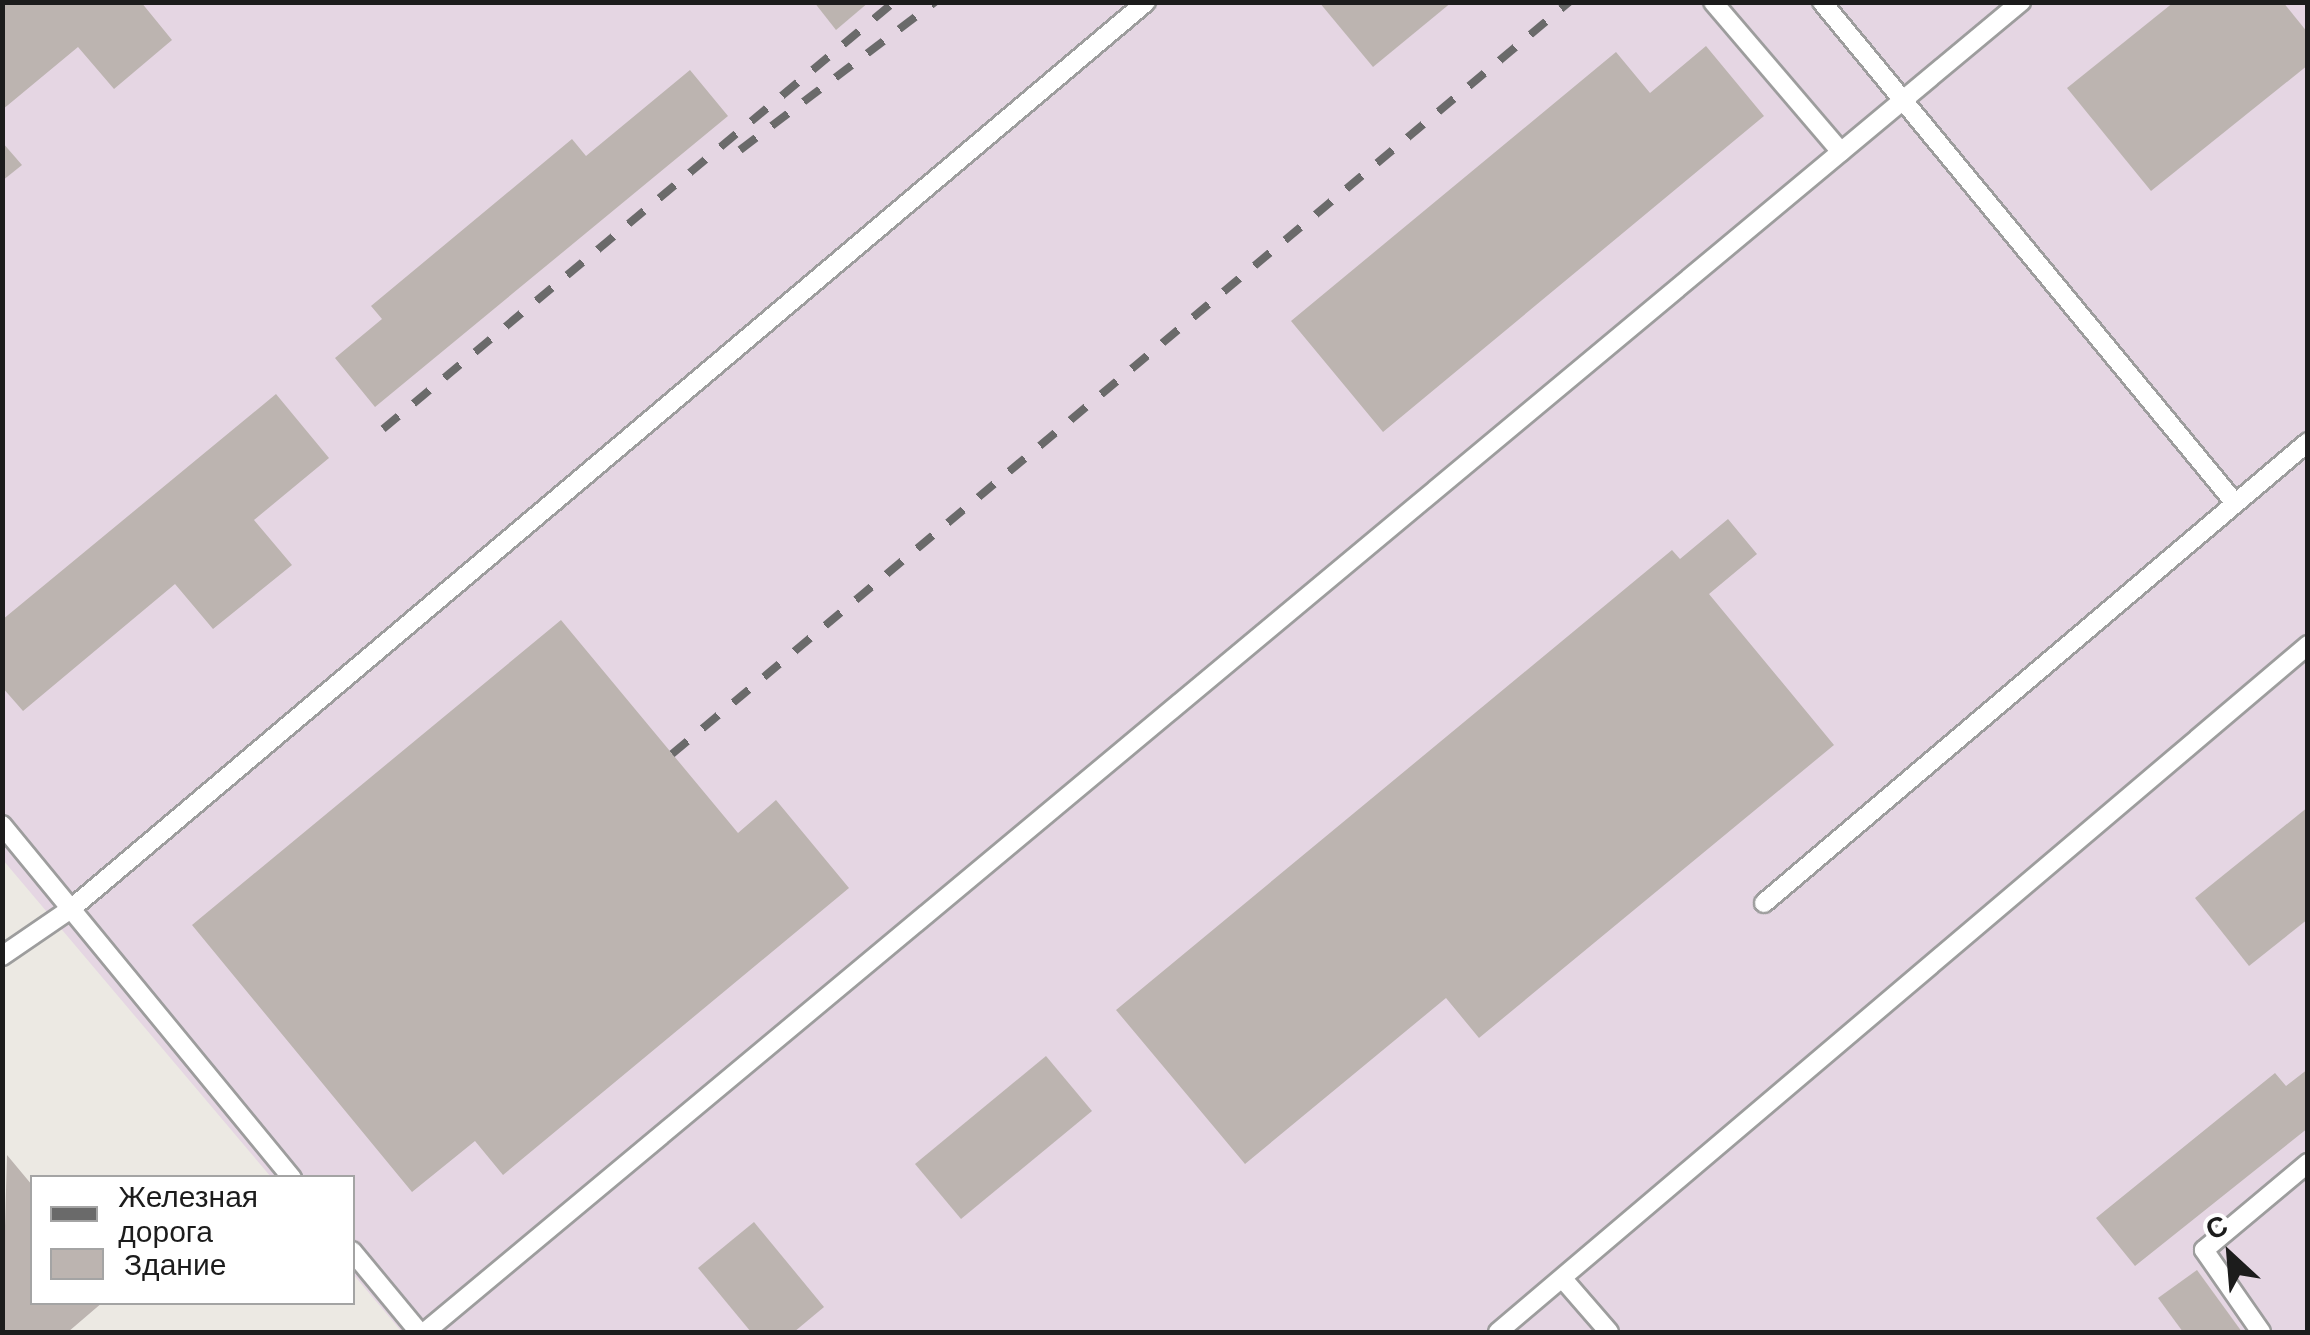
<!DOCTYPE html>
<meta charset="utf-8">
<style>
body{margin:0}
#map{position:relative;width:2310px;height:1335px;overflow:hidden;background:#ece9e3;font-family:"Work Sans",sans-serif}
div>[style]{position:absolute}
.industrial>*{inset:0;background:#e5d6e3}
.building>*{inset:0;background:#bcb4b0}
.roads{filter:drop-shadow(2px 0 #9d9d9d) drop-shadow(-2px 0 #9d9d9d) drop-shadow(0 2px #9d9d9d) drop-shadow(0 -2px #9d9d9d)}
.lane>*{height:18px;margin:-9px;padding:0 9px;transform-origin:9px;border-radius:9px;background:#fff}
.rail>*{height:8px;margin-top:-4px;transform-origin:0;background:repeating-linear-gradient(90deg,#6a6a6a 0 20px,transparent 0 40px)}
span{translate:-50% -50%;white-space:nowrap;text-align:center;line-height:1.15;-webkit-text-stroke:9px #fff;paint-order:stroke}
.frame{position:absolute;inset:0;border:5px solid #1c1c1c;pointer-events:none}
.legend{position:absolute;left:30px;top:1175px;width:325px;height:130px;box-sizing:border-box;background:#fff;border:2px solid #a4a4a4;margin:0;padding:12px 18px;list-style:none;font-size:30px;color:#1c1c1c}
.legend li{display:flex;align-items:center;gap:20px;height:50px}
.legend b{width:50px;border:2px solid #a4a4a4}
.north{position:absolute;left:2180px;top:1205px;width:100px;height:100px;-webkit-text-stroke:8px #fff;paint-order:stroke;rotate:334deg;font-size:28px;font-weight:700;line-height:40px;text-align:center;color:#1c1c1c}
.north::after{content:'';display:block;margin:auto;width:35px;height:45px;background:#1c1c1c;clip-path:polygon(50% 0,100% 100%,50% 72%,0 100%)}
</style>
<div id="map">
<div class="industrial">
<div style="clip-path:polygon(2px 3px,2307px 3px,2307px 1332px,402px 1332px,353px 1274px,352px 1178px,271px 1177px,3px 860px)"></div>
</div>
<div class="building">
<div style="clip-path:polygon(2px 2px,141px 2px,172px 40px,114px 89px,78px 47px,2px 110px)"></div>
<div style="clip-path:polygon(814px 2px,869px 2px,836px 30px)"></div>
<div style="clip-path:polygon(1319px 2px,1452px 2px,1373px 67px)"></div>
<div style="clip-path:polygon(2174px 2px,2283px 2px,2308px 33px,2308px 65px,2151px 191px,2067px 88px)"></div>
<div style="clip-path:polygon(1706px 46px,1764px 116px,1383px 432px,1291px 321px,1616px 52px,1650px 93px)"></div>
<div style="clip-path:polygon(690px 70px,728px 116px,375px 407px,335px 358px,382px 319px,371px 306px,572px 139px,586px 156px)"></div>
<div style="clip-path:polygon(2px 142px,22px 165px,2px 181px)"></div>
<div style="clip-path:polygon(276px 394px,329px 458px,254px 520px,292px 565px,213px 629px,175px 584px,23px 711px,2px 687px,2px 620px)"></div>
<div style="clip-path:polygon(1728px 519px,1757px 554px,1709px 594px,1834px 745px,1479px 1038px,1446px 998px,1245px 1164px,1116px 1010px,1672px 550px,1680px 559px)"></div>
<div style="clip-path:polygon(561px 620px,738px 833px,776px 800px,849px 888px,503px 1175px,475px 1141px,412px 1192px,192px 925px)"></div>
<div style="clip-path:polygon(2308px 807px,2308px 919px,2249px 966px,2195px 898px)"></div>
<div style="clip-path:polygon(1046px 1056px,1092px 1111px,961px 1219px,915px 1164px)"></div>
<div style="clip-path:polygon(2308px 1069px,2308px 1128px,2135px 1266px,2096px 1218px,2275px 1073px,2286px 1086px)"></div>
<div style="clip-path:polygon(7px 1155px,32px 1185px,32px 1302px,103px 1302px,68px 1332px,2px 1332px)"></div>
<div style="clip-path:polygon(754px 1222px,824px 1307px,794px 1332px,751px 1332px,698px 1268px)"></div>
<div style="clip-path:polygon(2197px 1270px,2242px 1332px,2183px 1332px,2158px 1298px)"></div>
</div>
<div class="roads">
<div class="lane">
<div style="left:1713px;top:2px;width:197px;rotate:49.5deg"></div>
<div style="left:1822px;top:2px;width:649px;rotate:50.5deg"></div>
<div style="left:2px;top:825px;width:457px;rotate:50.6deg"></div>
<div style="left:1764px;top:903px;width:713px;rotate:-40.28deg"></div>
<div style="left:2px;top:956px;width:85px;rotate:-34.4deg"></div>
<div style="left:72px;top:908px;width:1405px;rotate:-40.15deg"></div>
<div style="left:352px;top:1251px;width:105px;rotate:50.4deg"></div>
<div style="left:1563px;top:1279px;width:70px;rotate:49deg"></div>
<div style="left:425px;top:1332px;width:2078px;rotate:-39.81deg"></div>
<div style="left:1498px;top:1332px;width:1062px;rotate:-40.3deg"></div>
<div style="left:2261px;top:1332px;width:100px;rotate:-124.8deg"></div>
<div style="left:2204px;top:1250px;width:136px;rotate:-39.9deg"></div>
</div>
</div>
<div class="rail">
<div style="left:740px;top:150px;width:245px;rotate:-37.2deg"></div>
<div style="left:383px;top:429px;width:666px;rotate:-39.88deg"></div>
<div style="left:672px;top:754px;width:1171px;rotate:-39.97deg"></div>
</div>
<div class="frame"></div>
<ul class="legend">
<li><b style="height:12px;background:#6a6a6a"></b>Железная дорога</li>
<li><b style="height:28px;background:#bcb4b0"></b>Здание</li>
</ul>
<div class="north">С</div>
</div>
